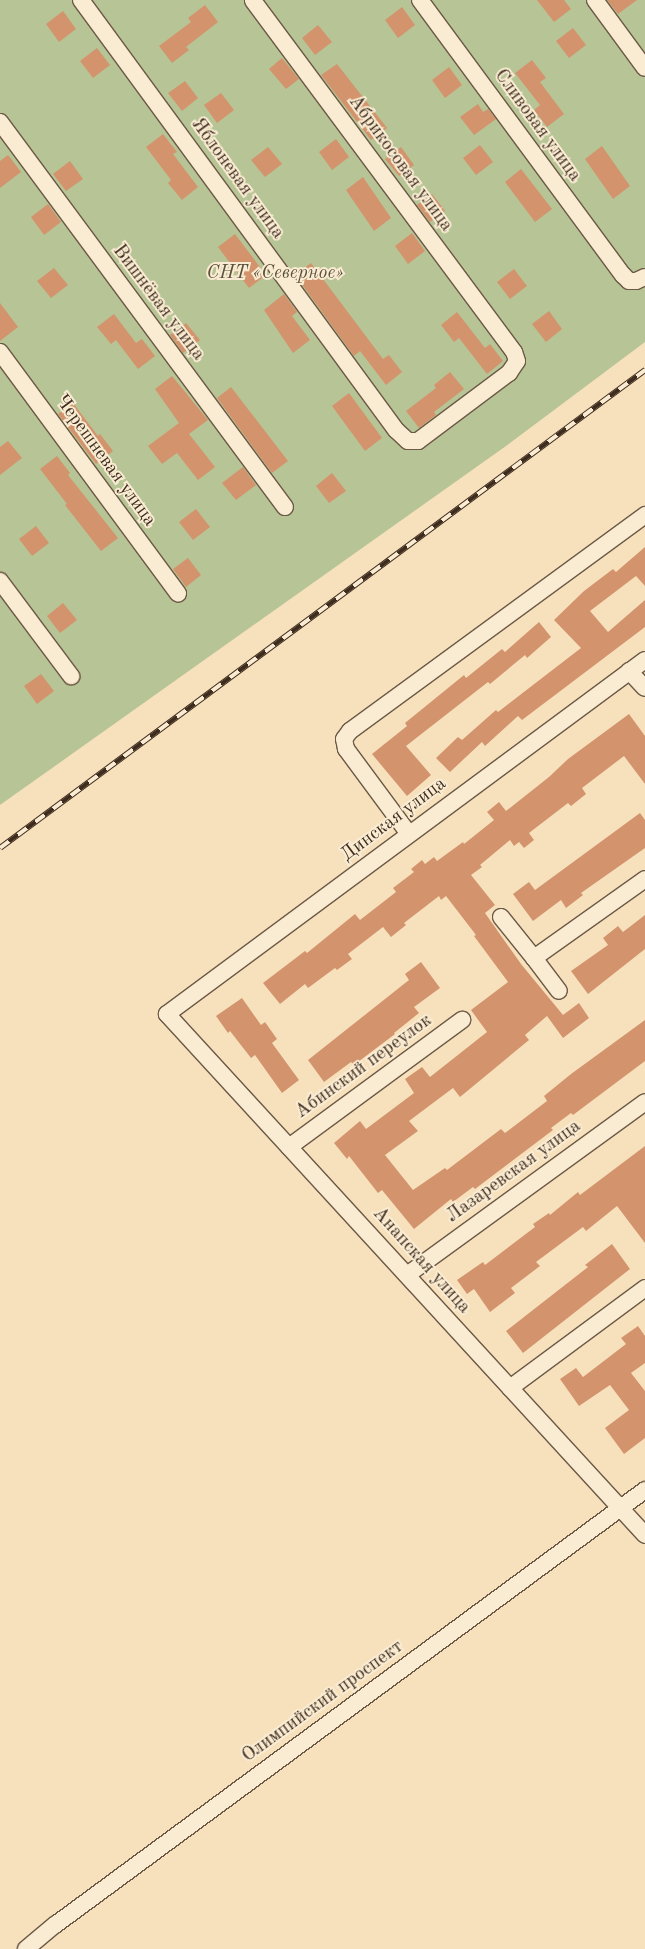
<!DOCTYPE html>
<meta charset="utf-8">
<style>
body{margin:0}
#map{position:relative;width:645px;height:1949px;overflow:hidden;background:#f7e1bc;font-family:"Old Standard TT",serif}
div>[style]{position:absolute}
.green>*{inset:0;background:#b7c495}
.building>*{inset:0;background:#d3946d}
.roads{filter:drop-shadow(1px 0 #6c5946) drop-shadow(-1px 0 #6c5946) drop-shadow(0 1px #6c5946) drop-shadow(0 -1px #6c5946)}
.minor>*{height:16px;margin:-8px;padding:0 8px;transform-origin:8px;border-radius:8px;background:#faecd3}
.rail>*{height:5.5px;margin-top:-2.75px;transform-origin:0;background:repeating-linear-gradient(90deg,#faecd3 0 11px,#3e2c1e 0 22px);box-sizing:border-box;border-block:1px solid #3e2c1e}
span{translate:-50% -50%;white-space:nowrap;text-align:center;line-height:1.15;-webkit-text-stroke:4px #faecd3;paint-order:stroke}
.street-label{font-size:19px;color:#3e2c1e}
.park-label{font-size:19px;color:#5c523c;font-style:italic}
</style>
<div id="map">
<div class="green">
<div style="clip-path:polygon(0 0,645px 0,645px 342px,506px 446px,0 805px)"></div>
</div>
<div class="building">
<div style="clip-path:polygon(537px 0,564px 0,571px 9px,554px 22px)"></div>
<div style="clip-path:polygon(607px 0,637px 0,618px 14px)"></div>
<div style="clip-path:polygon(205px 5px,218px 22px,186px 47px,189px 50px,172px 63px,159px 46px,191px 22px,188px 18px)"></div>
<div style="clip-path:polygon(402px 7px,415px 25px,398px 38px,385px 20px)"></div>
<div style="clip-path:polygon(63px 11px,76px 29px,59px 42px,46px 24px)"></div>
<div style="clip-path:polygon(318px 25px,332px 42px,315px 55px,302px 38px)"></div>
<div style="clip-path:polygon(573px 28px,586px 45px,569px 58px,556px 41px)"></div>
<div style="clip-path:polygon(97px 48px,110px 65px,93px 78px,80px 61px)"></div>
<div style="clip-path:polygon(282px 58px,299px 79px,286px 89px,269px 69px)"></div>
<div style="clip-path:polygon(532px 60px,546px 78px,540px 82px,564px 114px,547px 127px,534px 110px,540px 105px,515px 73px)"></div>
<div style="clip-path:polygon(337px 64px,387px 128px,371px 140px,321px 75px)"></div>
<div style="clip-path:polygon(449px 67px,462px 85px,445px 98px,432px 80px)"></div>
<div style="clip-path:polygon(185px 81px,198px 98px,182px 111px,168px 93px)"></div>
<div style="clip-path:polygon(221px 93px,234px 110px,217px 123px,204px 105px)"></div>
<div style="clip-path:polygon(478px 104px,483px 112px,488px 109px,496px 119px,474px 135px,460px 117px)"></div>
<div style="clip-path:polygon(163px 134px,177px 152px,173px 154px,198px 187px,182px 200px,168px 183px,171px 180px,146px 147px)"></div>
<div style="clip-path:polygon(336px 139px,349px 157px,332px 170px,319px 152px)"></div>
<div style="clip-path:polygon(480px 145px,493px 162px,476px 175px,463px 158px)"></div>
<div style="clip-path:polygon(602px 146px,630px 186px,613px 199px,585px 159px)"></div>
<div style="clip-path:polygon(268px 147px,282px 164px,265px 177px,251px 160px)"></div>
<div style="clip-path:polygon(401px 147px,414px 165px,399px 176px,385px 159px)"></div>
<div style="clip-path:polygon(8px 155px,21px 172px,0 188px,0 161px)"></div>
<div style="clip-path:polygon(70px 161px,83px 179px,66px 191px,53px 174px)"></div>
<div style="clip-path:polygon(521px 169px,552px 209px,535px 222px,505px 182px)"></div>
<div style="clip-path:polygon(363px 177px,391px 218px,374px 231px,346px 190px)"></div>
<div style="clip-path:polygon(432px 194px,445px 211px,430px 222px,417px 205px)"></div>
<div style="clip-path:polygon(48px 204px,61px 222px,44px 235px,31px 217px)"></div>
<div style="clip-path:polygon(412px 233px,425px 251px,408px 264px,395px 246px)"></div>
<div style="clip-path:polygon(235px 234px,266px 275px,249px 288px,218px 247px)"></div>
<div style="clip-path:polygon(311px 263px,383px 359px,389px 355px,402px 372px,386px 385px,360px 351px,354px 356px,295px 275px)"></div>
<div style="clip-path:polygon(54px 268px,68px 285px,51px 298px,37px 281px)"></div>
<div style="clip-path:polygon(514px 269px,527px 286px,510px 299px,497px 282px)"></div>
<div style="clip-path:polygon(284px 294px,297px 312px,292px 316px,310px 340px,293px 353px,264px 310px)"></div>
<div style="clip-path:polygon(0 303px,18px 327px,0 341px)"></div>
<div style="clip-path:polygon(549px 311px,562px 329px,546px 342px,532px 324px)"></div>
<div style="clip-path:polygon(457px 312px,485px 348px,490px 344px,503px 361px,487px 374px,459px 338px,454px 342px,441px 325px)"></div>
<div style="clip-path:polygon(114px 314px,136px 343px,142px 339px,155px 356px,138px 369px,116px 340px,111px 344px,97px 327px)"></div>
<div style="clip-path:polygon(186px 323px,200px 340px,183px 353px,170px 335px)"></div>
<div style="clip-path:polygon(450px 372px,464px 389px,434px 412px,436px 415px,419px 428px,406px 411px,436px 388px,434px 385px)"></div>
<div style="clip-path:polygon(172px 376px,208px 420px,189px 434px,215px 467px,198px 480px,177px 453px,162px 464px,148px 446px,179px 423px,155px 389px)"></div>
<div style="clip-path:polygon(231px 387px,288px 461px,272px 473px,217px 398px)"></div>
<div style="clip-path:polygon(349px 393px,382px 438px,365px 451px,332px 406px)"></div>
<div style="clip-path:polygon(73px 403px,98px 436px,100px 434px,113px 451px,96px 464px,58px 414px)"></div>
<div style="clip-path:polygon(8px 441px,22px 458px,0 475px,0 447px)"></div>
<div style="clip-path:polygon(57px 456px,70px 473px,68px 475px,118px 538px,101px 551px,65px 505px,67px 504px,40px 469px)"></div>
<div style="clip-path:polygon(243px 467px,256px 485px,236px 500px,222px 483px)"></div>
<div style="clip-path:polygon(332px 473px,346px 491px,329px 503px,316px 486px)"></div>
<div style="clip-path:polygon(196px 509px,210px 527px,193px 540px,179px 522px)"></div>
<div style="clip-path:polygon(36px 526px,49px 543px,32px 556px,19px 539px)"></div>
<div style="clip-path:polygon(645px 547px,645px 586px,636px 576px,590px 611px,608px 632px,645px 600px,645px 627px,522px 720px,518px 716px,485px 746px,482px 742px,450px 772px,436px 758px,458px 737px,462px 740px,496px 710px,498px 712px,581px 648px,554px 620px,584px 591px,613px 569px,616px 572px)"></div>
<div style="clip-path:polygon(188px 558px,201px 575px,186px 587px,173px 569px)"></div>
<div style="clip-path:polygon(63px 603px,77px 620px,60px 633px,47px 616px)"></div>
<div style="clip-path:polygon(539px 622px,551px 637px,527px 658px,525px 655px,490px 684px,488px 682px,406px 746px,431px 775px,407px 796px,372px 754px,407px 726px,405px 723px,464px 675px,466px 678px,502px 649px,505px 652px)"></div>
<div style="clip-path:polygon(41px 674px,54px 691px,37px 704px,24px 686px)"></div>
<div style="clip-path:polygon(629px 714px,645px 736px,645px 784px,624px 756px,582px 788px,586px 794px,571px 806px,568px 803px,529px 833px,534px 840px,524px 848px,519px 842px,514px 846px,510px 840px,480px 865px,482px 867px,471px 875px,495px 905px,485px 913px,521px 964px,563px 1015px,579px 1003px,589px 1018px,563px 1038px,547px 1016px,525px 1035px,529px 1040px,460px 1097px,453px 1088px,409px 1121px,418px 1131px,385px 1155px,413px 1190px,445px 1168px,447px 1170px,501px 1129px,505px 1133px,547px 1101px,544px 1096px,571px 1074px,645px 1020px,645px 1061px,573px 1115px,571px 1113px,551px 1128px,553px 1130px,475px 1189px,473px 1187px,453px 1202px,451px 1199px,414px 1229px,382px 1190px,378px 1193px,349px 1156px,347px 1159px,334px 1143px,360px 1121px,366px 1129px,414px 1093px,405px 1079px,422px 1067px,430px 1077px,487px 1032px,471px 1010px,508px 982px,474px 936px,476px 935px,446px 896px,441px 900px,439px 896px,404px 923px,406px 925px,391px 937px,383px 927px,348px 954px,352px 959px,337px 970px,335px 968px,308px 988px,305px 984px,280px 1004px,263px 983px,305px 951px,307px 953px,355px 914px,360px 920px,396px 892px,393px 888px,414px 872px,411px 869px,422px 860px,425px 864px,434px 857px,437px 861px,463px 842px,464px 844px,494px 820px,487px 812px,499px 802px,506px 811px,549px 777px,568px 759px)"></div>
<div style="clip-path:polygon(640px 813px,645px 820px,645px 848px,581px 893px,583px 895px,566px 908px,561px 900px,533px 921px,513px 894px,529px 882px,535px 890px)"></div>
<div style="clip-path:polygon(645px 915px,645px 949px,588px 994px,571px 971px,608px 945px,603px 938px,618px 926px,623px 932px)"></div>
<div style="clip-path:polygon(421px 962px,440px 988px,414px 1007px,419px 1013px,394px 1033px,395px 1034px,354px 1065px,351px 1062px,324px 1082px,308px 1060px,409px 980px,405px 974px)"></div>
<div style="clip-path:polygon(242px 998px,261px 1025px,265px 1022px,277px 1039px,272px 1043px,299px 1080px,282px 1093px,255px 1055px,251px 1058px,230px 1031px,228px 1033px,216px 1016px)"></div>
<div style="clip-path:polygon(645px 1146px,645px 1243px,617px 1206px,586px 1231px,583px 1227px,536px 1262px,540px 1266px,511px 1288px,515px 1293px,490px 1312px,474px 1289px,467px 1294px,457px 1280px,483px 1262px,485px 1265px,535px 1227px,533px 1224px,549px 1213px,550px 1215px,578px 1192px,580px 1195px)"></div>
<div style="clip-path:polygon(612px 1244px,630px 1269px,523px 1353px,506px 1331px,588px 1267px,585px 1265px)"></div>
<div style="clip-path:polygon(638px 1326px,645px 1336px,645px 1363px,631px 1373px,645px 1391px,645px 1438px,624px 1454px,605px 1428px,629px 1410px,610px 1385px,579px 1406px,560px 1379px,576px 1368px,583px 1377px,626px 1344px,621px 1338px)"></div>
</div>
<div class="roads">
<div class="minor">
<div style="left:81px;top:0;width:533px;rotate:53.78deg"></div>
<div style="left:396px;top:430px;width:16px;rotate:43deg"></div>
<div style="left:408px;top:441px;width:10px"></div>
<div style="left:418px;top:441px;width:114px;rotate:-36.8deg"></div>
<div style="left:509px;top:373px;width:14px;rotate:-56deg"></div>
<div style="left:517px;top:361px;width:9px;rotate:-108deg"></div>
<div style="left:514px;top:352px;width:438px;rotate:-126.6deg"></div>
<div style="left:420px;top:0;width:342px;rotate:53.6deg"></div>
<div style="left:623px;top:275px;width:8px;rotate:45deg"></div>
<div style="left:629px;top:281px;width:7px"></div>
<div style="left:636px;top:281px;width:10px;rotate:-24deg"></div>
<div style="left:595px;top:0;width:84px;rotate:53.7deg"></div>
<div style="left:0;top:122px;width:479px;rotate:53.5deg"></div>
<div style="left:0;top:352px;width:300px;rotate:53.6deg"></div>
<div style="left:0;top:581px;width:119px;rotate:53.2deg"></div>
<div style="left:645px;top:660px;width:595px;rotate:143.48deg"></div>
<div style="left:167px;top:1014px;width:707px;rotate:47.46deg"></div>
<div style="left:629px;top:671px;width:23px;rotate:47deg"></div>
<div style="left:409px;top:834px;width:106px;rotate:-126.5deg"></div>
<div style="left:346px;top:749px;width:10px;rotate:-101deg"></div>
<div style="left:344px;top:739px;width:10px;rotate:-53deg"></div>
<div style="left:350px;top:731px;width:366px;rotate:-36.2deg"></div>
<div style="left:501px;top:917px;width:53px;rotate:51.2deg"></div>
<div style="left:534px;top:958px;width:136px;rotate:-35.4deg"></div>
<div style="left:534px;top:958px;width:41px;rotate:52.9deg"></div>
<div style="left:289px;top:1147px;width:215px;rotate:-36.3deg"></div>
<div style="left:407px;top:1275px;width:294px;rotate:-36deg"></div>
<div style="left:510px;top:1388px;width:168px;rotate:-36.5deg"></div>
<div style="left:26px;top:1949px;width:38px;rotate:-40deg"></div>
<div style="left:55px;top:1925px;width:733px;rotate:-36.4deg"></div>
</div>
</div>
<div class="rail">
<div style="left:0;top:848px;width:803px;rotate:-36.54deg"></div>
</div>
<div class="street-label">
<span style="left:537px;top:126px;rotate:54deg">Сливовая улица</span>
<span style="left:400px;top:164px;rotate:54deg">Абрикосовая улица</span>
<span style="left:237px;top:179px;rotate:54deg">Яблоневая улица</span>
<span style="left:158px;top:303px;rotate:53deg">Вишнёвая улица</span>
<span style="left:105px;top:461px;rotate:54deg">Черешневая улица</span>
<span style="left:394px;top:820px;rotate:-37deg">Динская улица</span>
<span style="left:364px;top:1067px;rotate:-36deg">Абинский переулок</span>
<span style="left:514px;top:1172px;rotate:-36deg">Лазаревская улица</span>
<span style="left:421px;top:1261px;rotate:48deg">Анапская улица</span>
<span style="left:323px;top:1702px;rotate:-36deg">Олимпийский проспект</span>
</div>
<div class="park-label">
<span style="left:275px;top:274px">СНТ «Северное»</span>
</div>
</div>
